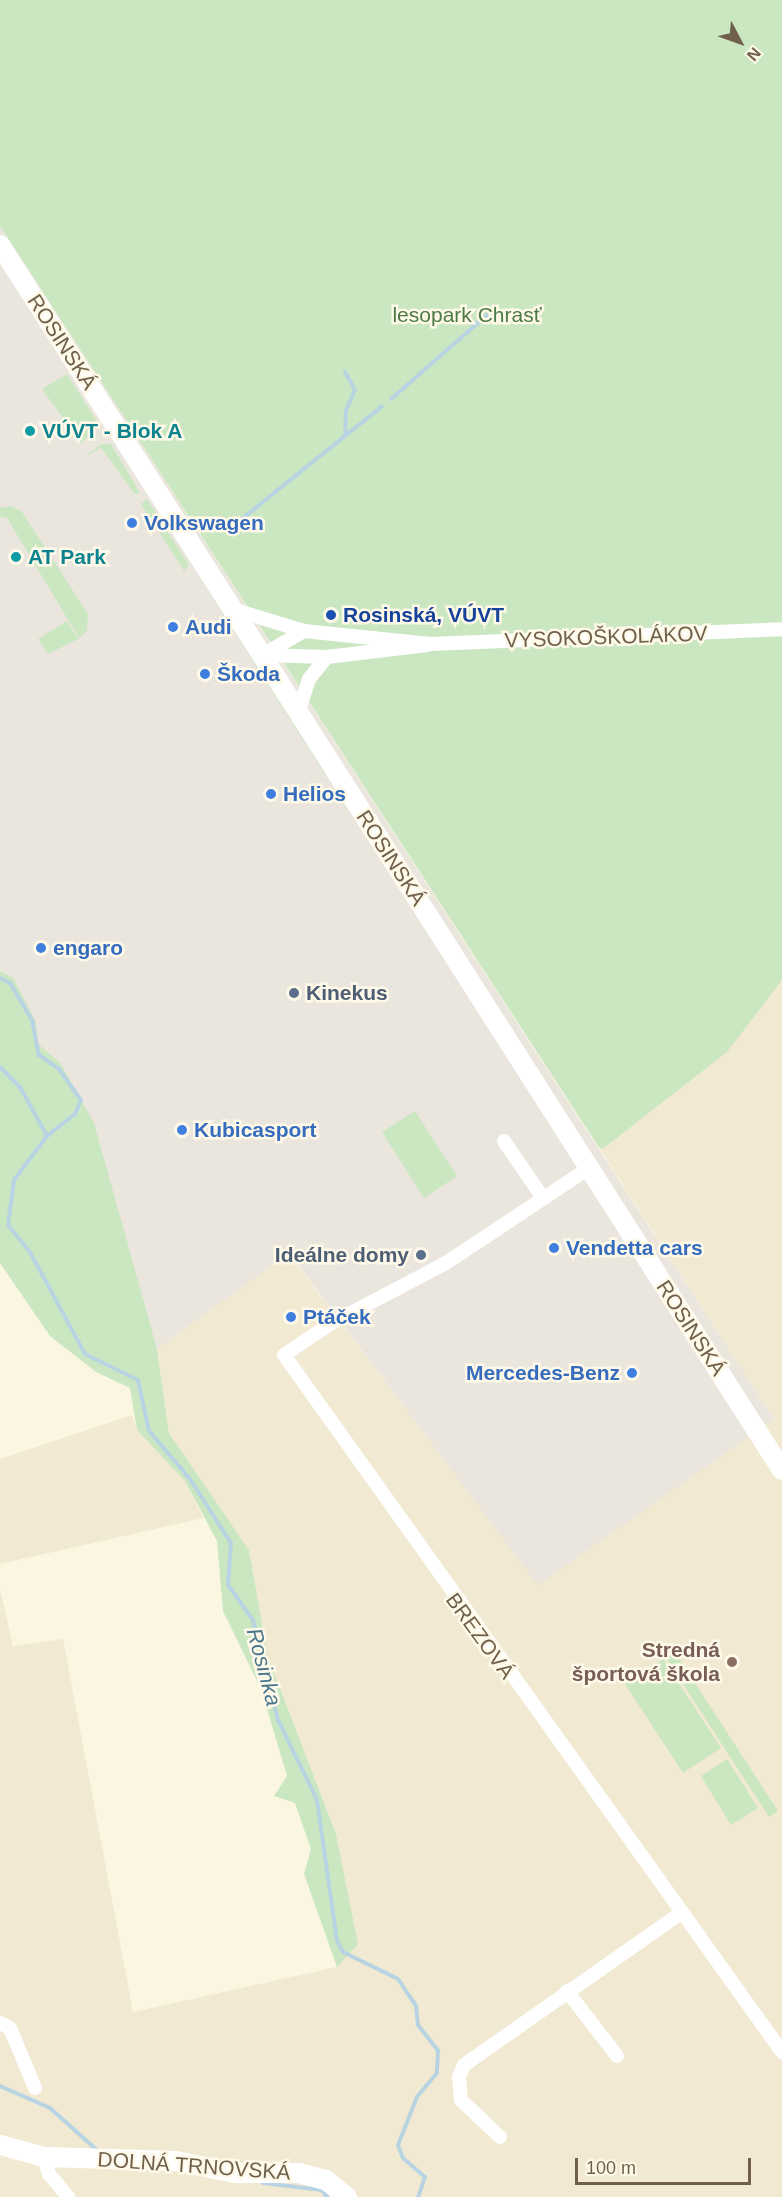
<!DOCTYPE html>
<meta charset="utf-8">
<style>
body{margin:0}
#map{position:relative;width:782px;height:2197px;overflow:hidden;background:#faf6e2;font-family:Arial,sans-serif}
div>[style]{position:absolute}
.residential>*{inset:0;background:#f1e9d1}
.industrial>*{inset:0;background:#eae5dd}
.green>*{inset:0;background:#cae7c2}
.stream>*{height:4px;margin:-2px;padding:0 2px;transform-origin:2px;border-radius:2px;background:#b8d4e2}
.street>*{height:14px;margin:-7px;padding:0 7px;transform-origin:7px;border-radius:7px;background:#fff}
.secondary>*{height:20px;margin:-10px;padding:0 10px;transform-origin:10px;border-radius:10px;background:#fff}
.dots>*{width:16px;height:16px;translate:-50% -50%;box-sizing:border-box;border:3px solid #fef9e8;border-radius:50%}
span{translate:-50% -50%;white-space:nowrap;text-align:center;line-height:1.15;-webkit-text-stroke:5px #fef9e8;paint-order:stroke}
.park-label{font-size:21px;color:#4c7b46}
.street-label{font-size:21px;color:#705f4a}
.culture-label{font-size:21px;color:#0d838f;font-weight:700}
.left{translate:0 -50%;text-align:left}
.shop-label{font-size:21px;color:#366cbe;font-weight:700}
.right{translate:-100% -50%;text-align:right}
.transit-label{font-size:21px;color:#164399;font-weight:700}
.service-label{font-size:21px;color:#4e5e75;font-weight:700}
.education-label{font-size:21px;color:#785e54;font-weight:700}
.water-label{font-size:22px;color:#4c788f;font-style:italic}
.north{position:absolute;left:710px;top:12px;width:60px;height:60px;-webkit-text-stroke:4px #fef9e8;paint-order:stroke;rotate:131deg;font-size:16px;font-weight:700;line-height:24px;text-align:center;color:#705f4a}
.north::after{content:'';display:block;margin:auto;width:21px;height:27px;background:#705f4a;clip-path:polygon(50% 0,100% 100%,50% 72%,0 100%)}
.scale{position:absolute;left:575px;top:2158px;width:176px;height:27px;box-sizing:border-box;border:3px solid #705f4a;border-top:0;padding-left:8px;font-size:18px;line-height:21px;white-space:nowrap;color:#705f4a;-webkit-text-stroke:4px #fef9e8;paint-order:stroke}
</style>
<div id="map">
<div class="residential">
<div style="clip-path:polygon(782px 977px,782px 2197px,0 2197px,0 1589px,13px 1646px,63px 1639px,133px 2012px,337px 1967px,336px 1834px,268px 1657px,249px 1550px,169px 1433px,157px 1349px,288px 1253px,538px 1584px,774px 1419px,600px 1149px,727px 1052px)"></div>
<div style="clip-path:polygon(132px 1415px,137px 1430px,185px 1481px,203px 1518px,0 1564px,0 1459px)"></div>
</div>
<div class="industrial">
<div style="clip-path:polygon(0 226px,774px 1419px,538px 1585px,289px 1253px,157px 1349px,71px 1137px,0 1037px)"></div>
</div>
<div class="green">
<div style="clip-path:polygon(0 0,782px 0,782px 980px,727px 1052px,605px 1147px,600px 1149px,0 226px)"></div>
<div style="clip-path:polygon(67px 374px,100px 426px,81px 443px,42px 389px)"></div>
<div style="clip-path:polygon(102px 444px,111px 444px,140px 493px,135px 494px,101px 448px,82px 458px)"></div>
<div style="clip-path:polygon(147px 499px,189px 565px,184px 571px,141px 504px)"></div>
<div style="clip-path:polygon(11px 506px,22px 512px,88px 614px,87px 631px,79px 638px,7px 518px,0 517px,0 508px)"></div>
<div style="clip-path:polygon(202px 580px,326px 771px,326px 776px,204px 584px)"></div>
<div style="clip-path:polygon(67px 621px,78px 639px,48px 654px,38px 639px)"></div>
<div style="clip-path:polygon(0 971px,13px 978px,36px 1022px,38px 1044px,61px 1064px,94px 1123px,157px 1349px,169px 1433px,249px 1550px,268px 1657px,336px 1834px,358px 1944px,337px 1967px,304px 1874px,311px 1849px,295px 1803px,274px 1796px,287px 1776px,261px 1689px,223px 1611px,217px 1541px,185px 1481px,137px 1430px,130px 1388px,96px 1372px,50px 1336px,0 1263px)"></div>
<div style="clip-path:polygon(415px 1111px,457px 1176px,424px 1198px,382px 1132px)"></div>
<div style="clip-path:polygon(675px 1652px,778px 1811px,769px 1817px,666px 1658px)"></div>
<div style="clip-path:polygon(663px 1659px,721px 1748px,683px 1773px,625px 1684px)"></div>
<div style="clip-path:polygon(727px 1759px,758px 1808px,731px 1825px,701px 1776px)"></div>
</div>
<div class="stream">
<div style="left:345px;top:372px;width:21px;rotate:61deg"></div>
<div style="left:355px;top:390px;width:22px;rotate:114deg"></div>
<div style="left:346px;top:410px;width:26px;rotate:92deg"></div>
<div style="left:391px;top:399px;width:129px;rotate:-41.2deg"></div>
<div style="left:233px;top:526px;width:191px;rotate:-38.8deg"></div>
<div style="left:0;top:978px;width:11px;rotate:27deg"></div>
<div style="left:10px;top:983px;width:43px;rotate:59.3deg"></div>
<div style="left:32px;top:1020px;width:36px;rotate:79deg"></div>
<div style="left:39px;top:1055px;width:24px;rotate:35deg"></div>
<div style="left:59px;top:1069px;width:38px;rotate:55deg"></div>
<div style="left:81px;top:1100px;width:15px;rotate:113deg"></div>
<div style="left:75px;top:1114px;width:36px;rotate:142deg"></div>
<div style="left:0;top:1067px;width:28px;rotate:45deg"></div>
<div style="left:20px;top:1087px;width:56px;rotate:61.1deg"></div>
<div style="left:47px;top:1136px;width:55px;rotate:126.9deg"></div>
<div style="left:14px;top:1180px;width:45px;rotate:97.6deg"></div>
<div style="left:8px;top:1225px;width:35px;rotate:51deg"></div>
<div style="left:30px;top:1252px;width:116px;rotate:61.7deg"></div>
<div style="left:85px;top:1354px;width:59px;rotate:26.1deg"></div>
<div style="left:138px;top:1380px;width:52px;rotate:77.8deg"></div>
<div style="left:149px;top:1431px;width:63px;rotate:49.5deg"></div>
<div style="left:190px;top:1479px;width:76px;rotate:57.4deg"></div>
<div style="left:231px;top:1543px;width:42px;rotate:94.1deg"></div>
<div style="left:228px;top:1585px;width:43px;rotate:54.5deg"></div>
<div style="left:253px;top:1620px;width:103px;rotate:76deg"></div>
<div style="left:278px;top:1720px;width:89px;rotate:64deg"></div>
<div style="left:317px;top:1800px;width:142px;rotate:81.9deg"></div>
<div style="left:337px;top:1941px;width:13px;rotate:61deg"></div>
<div style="left:343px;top:1952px;width:61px;rotate:26.1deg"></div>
<div style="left:398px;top:1979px;width:32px;rotate:56deg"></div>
<div style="left:416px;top:2006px;width:19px;rotate:84deg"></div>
<div style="left:418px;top:2025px;width:33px;rotate:52deg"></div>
<div style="left:438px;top:2051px;width:22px;rotate:93deg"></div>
<div style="left:437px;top:2073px;width:31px;rotate:130deg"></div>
<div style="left:417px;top:2097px;width:52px;rotate:111.6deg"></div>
<div style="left:398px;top:2145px;width:14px;rotate:69deg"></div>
<div style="left:403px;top:2158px;width:29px;rotate:41deg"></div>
<div style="left:425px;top:2177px;width:21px;rotate:109deg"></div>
<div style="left:0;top:2086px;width:55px;rotate:23.7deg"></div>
<div style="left:50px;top:2108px;width:64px;rotate:41.9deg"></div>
<div style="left:263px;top:2183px;width:59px;rotate:6.8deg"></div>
<div style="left:322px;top:2190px;width:9px;rotate:54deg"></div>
</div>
<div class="street">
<div style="left:235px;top:610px;width:72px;rotate:16.9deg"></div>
<div style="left:262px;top:655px;width:48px;rotate:-29.7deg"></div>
<div style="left:304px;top:631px;width:127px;rotate:5.9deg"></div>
<div style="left:430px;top:644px;width:352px;rotate:-2.4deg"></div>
<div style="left:262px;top:655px;width:65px;rotate:1.8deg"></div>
<div style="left:327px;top:657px;width:101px;rotate:-6.8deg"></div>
<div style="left:298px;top:713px;width:36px;rotate:-72deg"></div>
<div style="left:309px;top:679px;width:28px;rotate:-51deg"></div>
<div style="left:504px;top:1141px;width:69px;rotate:55.6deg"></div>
<div style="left:589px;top:1168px;width:172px;rotate:146.4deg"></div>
<div style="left:446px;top:1263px;width:131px;rotate:152.3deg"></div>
<div style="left:330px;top:1324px;width:55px;rotate:146deg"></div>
<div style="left:284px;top:1355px;width:857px;rotate:54.45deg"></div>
<div style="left:567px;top:1991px;width:82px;rotate:52.4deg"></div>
<div style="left:0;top:2023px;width:11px;rotate:27deg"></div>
<div style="left:10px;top:2028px;width:65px;rotate:67.4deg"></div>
<div style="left:500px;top:2137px;width:54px;rotate:-136.5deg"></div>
<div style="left:461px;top:2100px;width:23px;rotate:-95deg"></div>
<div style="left:459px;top:2077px;width:13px;rotate:-67deg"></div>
<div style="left:464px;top:2065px;width:264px;rotate:-35deg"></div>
<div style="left:44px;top:2157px;width:18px;rotate:74deg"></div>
<div style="left:49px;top:2174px;width:30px;rotate:50deg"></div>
</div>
<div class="secondary">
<div style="left:0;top:245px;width:1453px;rotate:57.45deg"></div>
<div style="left:0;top:2145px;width:46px;rotate:15.3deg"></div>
<div style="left:44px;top:2157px;width:132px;rotate:1.7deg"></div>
<div style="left:176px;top:2161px;width:60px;rotate:11.5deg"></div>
<div style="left:235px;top:2173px;width:64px"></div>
<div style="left:299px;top:2173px;width:28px;rotate:15deg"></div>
<div style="left:326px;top:2180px;width:27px;rotate:39deg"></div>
</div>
<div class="dots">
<div style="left:30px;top:431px;background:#0f9aa8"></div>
<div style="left:132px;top:523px;background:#3f7fe0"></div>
<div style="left:16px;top:557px;background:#0f9aa8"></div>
<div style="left:331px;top:615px;background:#1a4fb4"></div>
<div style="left:173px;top:627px;background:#3f7fe0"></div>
<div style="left:205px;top:674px;background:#3f7fe0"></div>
<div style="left:271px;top:794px;background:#3f7fe0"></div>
<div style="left:41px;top:948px;background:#3f7fe0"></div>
<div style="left:294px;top:993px;background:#5c6f8a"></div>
<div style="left:182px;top:1130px;background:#3f7fe0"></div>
<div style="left:554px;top:1248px;background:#3f7fe0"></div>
<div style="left:421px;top:1255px;background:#5c6f8a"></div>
<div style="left:291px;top:1317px;background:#3f7fe0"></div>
<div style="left:632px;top:1373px;background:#3f7fe0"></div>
<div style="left:732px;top:1662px;background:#8d6e63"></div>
</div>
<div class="park-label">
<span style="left:467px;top:315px">lesopark Chrasť</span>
</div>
<div class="street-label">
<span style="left:62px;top:342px;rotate:57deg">ROSINSKÁ</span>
<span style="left:606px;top:637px;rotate:-2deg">VYSOKOŠKOLÁKOV</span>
<span style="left:391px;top:858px;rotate:57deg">ROSINSKÁ</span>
<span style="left:691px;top:1328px;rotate:57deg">ROSINSKÁ</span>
<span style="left:480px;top:1636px;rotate:54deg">BREZOVÁ</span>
<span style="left:194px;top:2166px;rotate:4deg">DOLNÁ TRNOVSKÁ</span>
</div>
<div class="culture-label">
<span class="left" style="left:42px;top:431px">VÚVT - Blok A</span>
<span class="left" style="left:28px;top:557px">AT Park</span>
</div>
<div class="shop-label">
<span class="left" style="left:144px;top:523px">Volkswagen</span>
<span class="left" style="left:185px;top:627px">Audi</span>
<span class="left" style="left:217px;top:674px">Škoda</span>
<span class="left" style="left:283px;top:794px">Helios</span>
<span class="left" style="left:53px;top:948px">engaro</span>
<span class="left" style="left:194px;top:1130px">Kubicasport</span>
<span class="left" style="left:566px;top:1248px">Vendetta cars</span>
<span class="left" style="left:303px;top:1317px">Ptáček</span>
<span class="right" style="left:620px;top:1373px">Mercedes-Benz</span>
</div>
<div class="transit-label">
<span class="left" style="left:343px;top:615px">Rosinská, VÚVT</span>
</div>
<div class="service-label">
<span class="left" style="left:306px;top:993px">Kinekus</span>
<span class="right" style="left:409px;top:1255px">Ideálne domy</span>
</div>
<div class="education-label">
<span class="right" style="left:720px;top:1662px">Stredná<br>športová škola</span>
</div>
<div class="water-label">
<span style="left:264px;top:1667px;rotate:75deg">Rosinka</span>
</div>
<div class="north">N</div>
<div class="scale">100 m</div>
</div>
